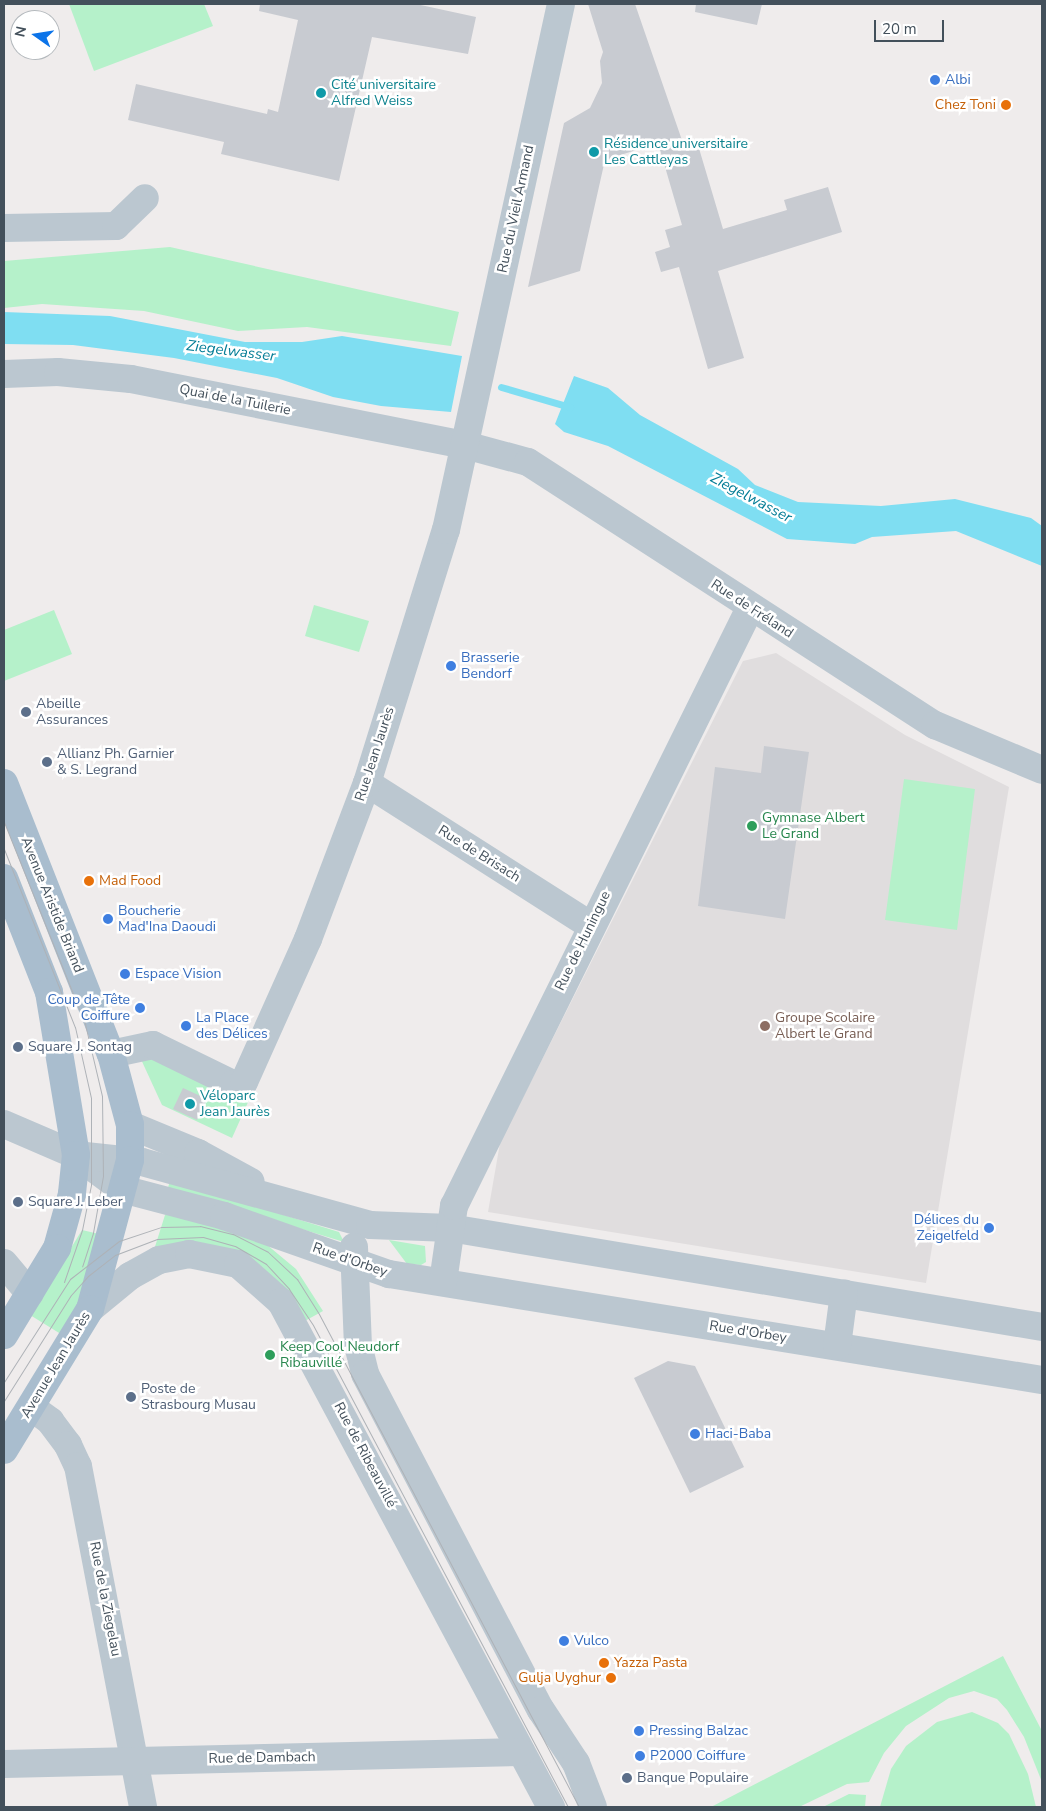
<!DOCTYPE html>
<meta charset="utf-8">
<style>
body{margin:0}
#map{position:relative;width:1046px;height:1811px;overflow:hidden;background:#efecec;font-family:"Nunito Sans",sans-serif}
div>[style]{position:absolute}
.education>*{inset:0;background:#e0ddde}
.green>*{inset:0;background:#b5f1ca}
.water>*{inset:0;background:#7fdef2}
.stream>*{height:7px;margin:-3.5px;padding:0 3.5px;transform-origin:3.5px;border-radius:3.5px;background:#7fdef2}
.building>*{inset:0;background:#c8cbd1}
.minor>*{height:28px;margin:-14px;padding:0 14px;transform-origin:14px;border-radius:14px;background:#bbc7d0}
.major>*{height:28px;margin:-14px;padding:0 14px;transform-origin:14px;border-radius:14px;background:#a9bdce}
.tram>*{height:1px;margin:-0.5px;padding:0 0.5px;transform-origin:0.5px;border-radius:0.5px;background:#aeb2b7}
.dots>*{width:14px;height:14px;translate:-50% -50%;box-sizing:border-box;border:2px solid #fff;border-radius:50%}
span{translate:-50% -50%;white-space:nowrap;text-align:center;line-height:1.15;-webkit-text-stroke:5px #fff;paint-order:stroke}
.shop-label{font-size:14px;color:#366cbe}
.left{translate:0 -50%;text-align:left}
.right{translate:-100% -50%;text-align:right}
.culture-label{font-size:14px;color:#0d838f}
.food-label{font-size:14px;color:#c56008}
.street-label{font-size:14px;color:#43505b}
.service-label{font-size:14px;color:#4e5e75}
.leisure-label{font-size:14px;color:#27864d}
.education-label{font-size:14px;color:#785e54}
.water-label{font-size:15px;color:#047d96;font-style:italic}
.frame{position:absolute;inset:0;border:5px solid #43505b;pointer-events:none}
.north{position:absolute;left:10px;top:10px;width:50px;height:50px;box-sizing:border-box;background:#fff;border:1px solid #b4b9bd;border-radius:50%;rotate:283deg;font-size:14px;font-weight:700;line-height:20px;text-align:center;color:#43505b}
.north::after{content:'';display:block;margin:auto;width:18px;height:22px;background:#0c74e9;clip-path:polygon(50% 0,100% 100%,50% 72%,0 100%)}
.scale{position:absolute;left:874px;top:20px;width:70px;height:22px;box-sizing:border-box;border:2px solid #43505b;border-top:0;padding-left:6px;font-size:15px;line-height:18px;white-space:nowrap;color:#43505b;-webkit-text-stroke:4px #fff;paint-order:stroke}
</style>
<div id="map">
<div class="education">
<div style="clip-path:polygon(776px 653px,905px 735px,1009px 787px,926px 1283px,488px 1212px,500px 1143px,743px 661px)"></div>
</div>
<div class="green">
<div style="clip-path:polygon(69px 4px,204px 4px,213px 26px,94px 71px)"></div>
<div style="clip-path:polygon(170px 247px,459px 312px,451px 346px,307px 327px,238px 331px,144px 311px,42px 304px,4px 308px,4px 261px)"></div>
<div style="clip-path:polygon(314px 605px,369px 621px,359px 652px,305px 636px)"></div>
<div style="clip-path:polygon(54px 610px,72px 654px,4px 681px,4px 630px)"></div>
<div style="clip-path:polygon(904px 779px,975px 789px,957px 930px,885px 920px)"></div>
<div style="clip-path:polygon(139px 1055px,253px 1091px,232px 1138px,162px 1105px)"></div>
<div style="clip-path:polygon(170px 1180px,339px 1232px,344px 1242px,168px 1188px)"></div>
<div style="clip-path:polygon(165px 1215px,177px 1215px,266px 1244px,296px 1269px,323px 1311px,303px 1322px,264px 1273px,153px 1253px)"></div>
<div style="clip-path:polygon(82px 1230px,99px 1234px,87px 1286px,64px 1336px,30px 1315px)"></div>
<div style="clip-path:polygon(389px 1240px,425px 1246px,426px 1262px,421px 1265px,407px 1264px)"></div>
<div style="clip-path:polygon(1003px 1656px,1042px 1731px,1042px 1782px,1024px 1737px,1007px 1710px,997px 1699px,974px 1691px,949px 1698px,906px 1726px,884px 1753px,869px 1782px,847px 1784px,799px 1807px,711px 1807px)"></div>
<div style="clip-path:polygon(972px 1712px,998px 1723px,1009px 1734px,1028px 1774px,1036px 1807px,880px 1807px,891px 1769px,906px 1746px,937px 1722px)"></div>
<div style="clip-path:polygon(849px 1794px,866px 1795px,865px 1807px,823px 1807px)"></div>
</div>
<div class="water">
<div style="clip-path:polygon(4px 312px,110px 316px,245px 342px,302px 342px,342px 336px,462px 356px,451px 412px,381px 406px,333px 397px,277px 378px,174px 358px,73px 345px,4px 344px)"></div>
<div style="clip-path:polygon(574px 376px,608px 388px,640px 415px,738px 469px,755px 485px,798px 502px,881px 506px,955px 499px,1031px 518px,1042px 526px,1042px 566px,956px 531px,872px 537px,855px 544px,787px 539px,608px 446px,564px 432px,555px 424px)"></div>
</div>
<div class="stream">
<div style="left:501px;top:387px;width:72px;rotate:16.2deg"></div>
</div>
<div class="building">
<div style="clip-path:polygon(260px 4px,416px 4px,476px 17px,468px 54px,372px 37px,339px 181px,221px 154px,224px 142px,128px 120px,136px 84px,267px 114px,268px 109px,278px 112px,298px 20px,259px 11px)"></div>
<div style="clip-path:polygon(588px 4px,635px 4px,685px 149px,698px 145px,723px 229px,787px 210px,784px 200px,828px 187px,842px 232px,718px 271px,744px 358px,708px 369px,679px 267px,661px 272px,655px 252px,670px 247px,665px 230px,682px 225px,658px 143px,605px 160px,580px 271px,528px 287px,564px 123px,590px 108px,602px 83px,600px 61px,603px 52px)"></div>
<div style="clip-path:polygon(696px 4px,762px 4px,757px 25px,695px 12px)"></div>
<div style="clip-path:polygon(764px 746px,809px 752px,785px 919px,698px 906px,715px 767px,761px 773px)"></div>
<div style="clip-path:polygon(183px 1088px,207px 1099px,197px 1120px,173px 1109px)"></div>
<div style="clip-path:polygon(668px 1361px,695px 1366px,744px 1467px,690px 1493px,634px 1378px)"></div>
</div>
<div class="minor">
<div style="left:4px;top:228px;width:112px;rotate:-1deg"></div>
<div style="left:116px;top:226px;width:40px;rotate:-44deg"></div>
<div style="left:4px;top:374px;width:54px;rotate:-2.1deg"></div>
<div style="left:58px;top:372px;width:73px;rotate:5.5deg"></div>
<div style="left:131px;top:379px;width:340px;rotate:11.2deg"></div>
<div style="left:465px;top:445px;width:65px;rotate:15.1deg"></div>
<div style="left:528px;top:462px;width:485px;rotate:32.9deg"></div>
<div style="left:935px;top:725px;width:116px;rotate:22.8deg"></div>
<div style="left:367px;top:783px;width:264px;rotate:32.5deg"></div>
<div style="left:111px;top:1054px;width:43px;rotate:-12.1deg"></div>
<div style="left:153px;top:1045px;width:89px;rotate:26deg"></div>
<div style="left:233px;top:1084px;width:11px;rotate:-10deg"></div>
<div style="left:244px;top:1082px;width:157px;rotate:-65.9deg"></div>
<div style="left:308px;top:939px;width:167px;rotate:-69.3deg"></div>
<div style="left:367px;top:783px;width:265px;rotate:-72.7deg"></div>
<div style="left:446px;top:530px;width:538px;rotate:-77.67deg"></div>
<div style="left:4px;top:1124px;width:78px;rotate:23.3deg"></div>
<div style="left:76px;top:1155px;width:57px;rotate:36.5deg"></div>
<div style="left:122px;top:1189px;width:106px;rotate:14.8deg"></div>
<div style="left:224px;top:1216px;width:175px;rotate:19.4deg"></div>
<div style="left:389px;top:1274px;width:662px;rotate:9.22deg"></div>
<div style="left:130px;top:1125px;width:74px;rotate:22.4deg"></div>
<div style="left:198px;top:1153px;width:60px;rotate:28.7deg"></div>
<div style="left:76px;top:1155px;width:66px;rotate:6.1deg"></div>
<div style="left:142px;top:1162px;width:237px;rotate:15.4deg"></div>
<div style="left:370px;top:1225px;width:80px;rotate:2.1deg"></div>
<div style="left:450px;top:1228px;width:600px;rotate:9.49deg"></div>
<div style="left:354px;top:1247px;width:98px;rotate:87.7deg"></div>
<div style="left:358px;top:1345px;width:30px;rotate:76deg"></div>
<div style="left:365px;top:1374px;width:379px;rotate:62.4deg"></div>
<div style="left:541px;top:1710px;width:64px;rotate:56.6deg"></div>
<div style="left:576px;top:1763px;width:47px;rotate:68.9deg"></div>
<div style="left:4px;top:1263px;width:40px;rotate:50deg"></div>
<div style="left:443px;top:1282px;width:77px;rotate:-81.8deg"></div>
<div style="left:454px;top:1206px;width:667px;rotate:-63.67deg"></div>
<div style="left:90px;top:1309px;width:52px;rotate:-39.5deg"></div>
<div style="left:130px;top:1276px;width:33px;rotate:-29deg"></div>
<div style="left:159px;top:1260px;width:31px;rotate:-11deg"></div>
<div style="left:189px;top:1254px;width:50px;rotate:11.5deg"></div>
<div style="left:238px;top:1264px;width:57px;rotate:41.5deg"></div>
<div style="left:281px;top:1302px;width:573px;rotate:61.87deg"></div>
<div style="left:837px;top:1346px;width:53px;rotate:-82.5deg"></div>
<div style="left:31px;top:1407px;width:24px;rotate:36deg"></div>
<div style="left:50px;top:1421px;width:30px;rotate:53deg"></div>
<div style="left:68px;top:1445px;width:23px;rotate:65deg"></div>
<div style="left:78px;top:1466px;width:347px;rotate:79.2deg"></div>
<div style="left:4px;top:1764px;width:517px;rotate:-1.33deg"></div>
</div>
<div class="major">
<div style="left:4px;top:783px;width:291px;rotate:68.5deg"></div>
<div style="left:111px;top:1054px;width:73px;rotate:75deg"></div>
<div style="left:130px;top:1125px;width:35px;rotate:90deg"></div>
<div style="left:130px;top:1160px;width:154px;rotate:105deg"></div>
<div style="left:90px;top:1309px;width:165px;rotate:121.4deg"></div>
<div style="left:4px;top:878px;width:123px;rotate:68.5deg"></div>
<div style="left:49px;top:992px;width:165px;rotate:80.6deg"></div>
<div style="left:76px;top:1155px;width:39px;rotate:96deg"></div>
<div style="left:72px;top:1194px;width:56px;rotate:105.5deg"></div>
<div style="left:57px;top:1248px;width:102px;rotate:121.3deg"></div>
</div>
<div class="tram">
<div style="left:4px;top:822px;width:218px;rotate:68.1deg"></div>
<div style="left:85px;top:1024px;width:74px;rotate:76.7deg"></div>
<div style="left:102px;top:1096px;width:80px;rotate:89.3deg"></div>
<div style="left:103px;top:1176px;width:58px;rotate:100deg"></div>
<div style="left:93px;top:1233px;width:35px;rotate:108deg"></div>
<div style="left:4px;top:849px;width:192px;rotate:68.3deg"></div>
<div style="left:75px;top:1027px;width:73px;rotate:77.3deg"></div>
<div style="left:91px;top:1098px;width:87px;rotate:90deg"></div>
<div style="left:91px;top:1185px;width:46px;rotate:101.3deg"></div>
<div style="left:82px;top:1230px;width:55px;rotate:109.1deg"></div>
<div style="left:4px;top:1382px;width:122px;rotate:-57.3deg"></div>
<div style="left:70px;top:1279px;width:62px;rotate:-37.8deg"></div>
<div style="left:119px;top:1241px;width:44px;rotate:-18.4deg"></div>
<div style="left:161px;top:1227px;width:39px;rotate:-1deg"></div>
<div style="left:200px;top:1226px;width:34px;rotate:14deg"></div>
<div style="left:233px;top:1234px;width:39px;rotate:27deg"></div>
<div style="left:268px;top:1252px;width:40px;rotate:43deg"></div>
<div style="left:297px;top:1279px;width:41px;rotate:57.8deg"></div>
<div style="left:319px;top:1314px;width:557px;rotate:62.19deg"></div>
<div style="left:4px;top:1401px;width:125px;rotate:-57.7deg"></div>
<div style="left:71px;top:1295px;width:25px;rotate:-48deg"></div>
<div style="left:88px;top:1276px;width:34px;rotate:-38deg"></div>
<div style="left:115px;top:1255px;width:45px;rotate:-20.9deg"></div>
<div style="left:157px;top:1239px;width:46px;rotate:-2.5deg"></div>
<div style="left:203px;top:1237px;width:33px;rotate:16deg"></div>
<div style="left:235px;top:1246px;width:36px;rotate:30deg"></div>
<div style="left:266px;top:1264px;width:34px;rotate:47deg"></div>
<div style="left:289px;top:1289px;width:43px;rotate:56.3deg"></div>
<div style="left:313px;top:1325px;width:545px;rotate:62.12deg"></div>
</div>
<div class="dots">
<div style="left:935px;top:80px;background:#3f7fe0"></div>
<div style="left:321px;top:93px;background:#0f9aa8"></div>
<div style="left:1006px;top:105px;background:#e8710a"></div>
<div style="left:594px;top:152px;background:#0f9aa8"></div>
<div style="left:451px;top:666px;background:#3f7fe0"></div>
<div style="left:26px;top:712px;background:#5c6f8a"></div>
<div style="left:47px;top:762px;background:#5c6f8a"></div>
<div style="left:752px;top:826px;background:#2e9e5b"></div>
<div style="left:89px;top:881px;background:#e8710a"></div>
<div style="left:108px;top:919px;background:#3f7fe0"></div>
<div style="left:125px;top:974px;background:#3f7fe0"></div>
<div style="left:140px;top:1008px;background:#3f7fe0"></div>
<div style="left:186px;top:1026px;background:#3f7fe0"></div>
<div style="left:765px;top:1026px;background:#8d6e63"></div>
<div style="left:18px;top:1047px;background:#5c6f8a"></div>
<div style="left:190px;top:1104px;background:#0f9aa8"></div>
<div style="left:18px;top:1202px;background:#5c6f8a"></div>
<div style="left:989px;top:1228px;background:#3f7fe0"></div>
<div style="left:270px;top:1355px;background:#2e9e5b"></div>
<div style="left:131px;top:1397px;background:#5c6f8a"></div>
<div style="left:695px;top:1434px;background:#3f7fe0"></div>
<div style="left:564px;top:1641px;background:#3f7fe0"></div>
<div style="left:604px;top:1663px;background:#e8710a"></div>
<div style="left:611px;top:1678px;background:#e8710a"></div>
<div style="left:639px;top:1731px;background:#3f7fe0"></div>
<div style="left:640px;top:1756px;background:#3f7fe0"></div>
<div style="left:627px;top:1778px;background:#5c6f8a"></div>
</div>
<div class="shop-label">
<span class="left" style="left:945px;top:80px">Albi</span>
<span class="left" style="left:461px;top:666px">Brasserie<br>Bendorf</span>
<span class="left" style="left:118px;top:919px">Boucherie<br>Mad'Ina Daoudi</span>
<span class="left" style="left:135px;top:974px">Espace Vision</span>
<span class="right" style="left:130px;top:1008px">Coup de Tête<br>Coiffure</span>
<span class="left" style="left:196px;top:1026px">La Place<br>des Délices</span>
<span class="right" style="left:979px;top:1228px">Délices du<br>Zeigelfeld</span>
<span class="left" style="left:705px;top:1434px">Haci-Baba</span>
<span class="left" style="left:574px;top:1641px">Vulco</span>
<span class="left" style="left:649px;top:1731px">Pressing Balzac</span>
<span class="left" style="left:650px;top:1756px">P2000 Coiffure</span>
</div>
<div class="culture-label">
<span class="left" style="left:331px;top:93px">Cité universitaire<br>Alfred Weiss</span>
<span class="left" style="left:604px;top:152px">Résidence universitaire<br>Les Cattleyas</span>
<span class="left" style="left:200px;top:1104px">Véloparc<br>Jean Jaurès</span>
</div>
<div class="food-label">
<span class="right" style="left:996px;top:105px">Chez Toni</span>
<span class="left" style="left:99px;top:881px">Mad Food</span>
<span class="left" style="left:614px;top:1663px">Yazza Pasta</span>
<span class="right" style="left:601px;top:1678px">Gulja Uyghur</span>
</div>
<div class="street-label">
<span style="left:516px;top:209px;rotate:-78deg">Rue du Vieil Armand</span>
<span style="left:235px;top:400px;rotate:11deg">Quai de la Tuilerie</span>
<span style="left:752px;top:609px;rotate:33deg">Rue de Fréland</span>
<span style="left:375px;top:754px;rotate:-72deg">Rue Jean Jaurès</span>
<span style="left:479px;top:854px;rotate:32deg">Rue de Brisach</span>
<span style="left:52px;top:905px;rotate:68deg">Avenue Aristide Briand</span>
<span style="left:583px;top:941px;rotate:-64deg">Rue de Huningue</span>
<span style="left:350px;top:1260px;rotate:19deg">Rue d'Orbey</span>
<span style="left:748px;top:1332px;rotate:9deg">Rue d'Orbey</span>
<span style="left:56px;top:1365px;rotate:-59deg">Avenue Jean Jaurès</span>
<span style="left:365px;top:1455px;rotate:62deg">Rue de Ribeauvillé</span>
<span style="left:105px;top:1599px;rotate:79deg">Rue de la Ziegelau</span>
<span style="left:262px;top:1758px;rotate:-1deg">Rue de Dambach</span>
</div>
<div class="service-label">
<span class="left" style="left:36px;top:712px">Abeille<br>Assurances</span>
<span class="left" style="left:57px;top:762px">Allianz Ph. Garnier<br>&amp; S. Legrand</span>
<span class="left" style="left:28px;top:1047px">Square J. Sontag</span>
<span class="left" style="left:28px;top:1202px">Square J. Leber</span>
<span class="left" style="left:141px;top:1397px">Poste de<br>Strasbourg Musau</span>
<span class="left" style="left:637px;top:1778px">Banque Populaire</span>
</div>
<div class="leisure-label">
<span class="left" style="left:762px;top:826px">Gymnase Albert<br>Le Grand</span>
<span class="left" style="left:280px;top:1355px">Keep Cool Neudorf<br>Ribauvillé</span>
</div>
<div class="education-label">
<span class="left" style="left:775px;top:1026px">Groupe Scolaire<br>Albert le Grand</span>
</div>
<div class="water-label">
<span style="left:231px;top:351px;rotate:7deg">Ziegelwasser</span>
<span style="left:751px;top:498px;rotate:28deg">Ziegelwasser</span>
</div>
<div class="frame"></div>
<div class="north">N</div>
<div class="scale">20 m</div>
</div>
